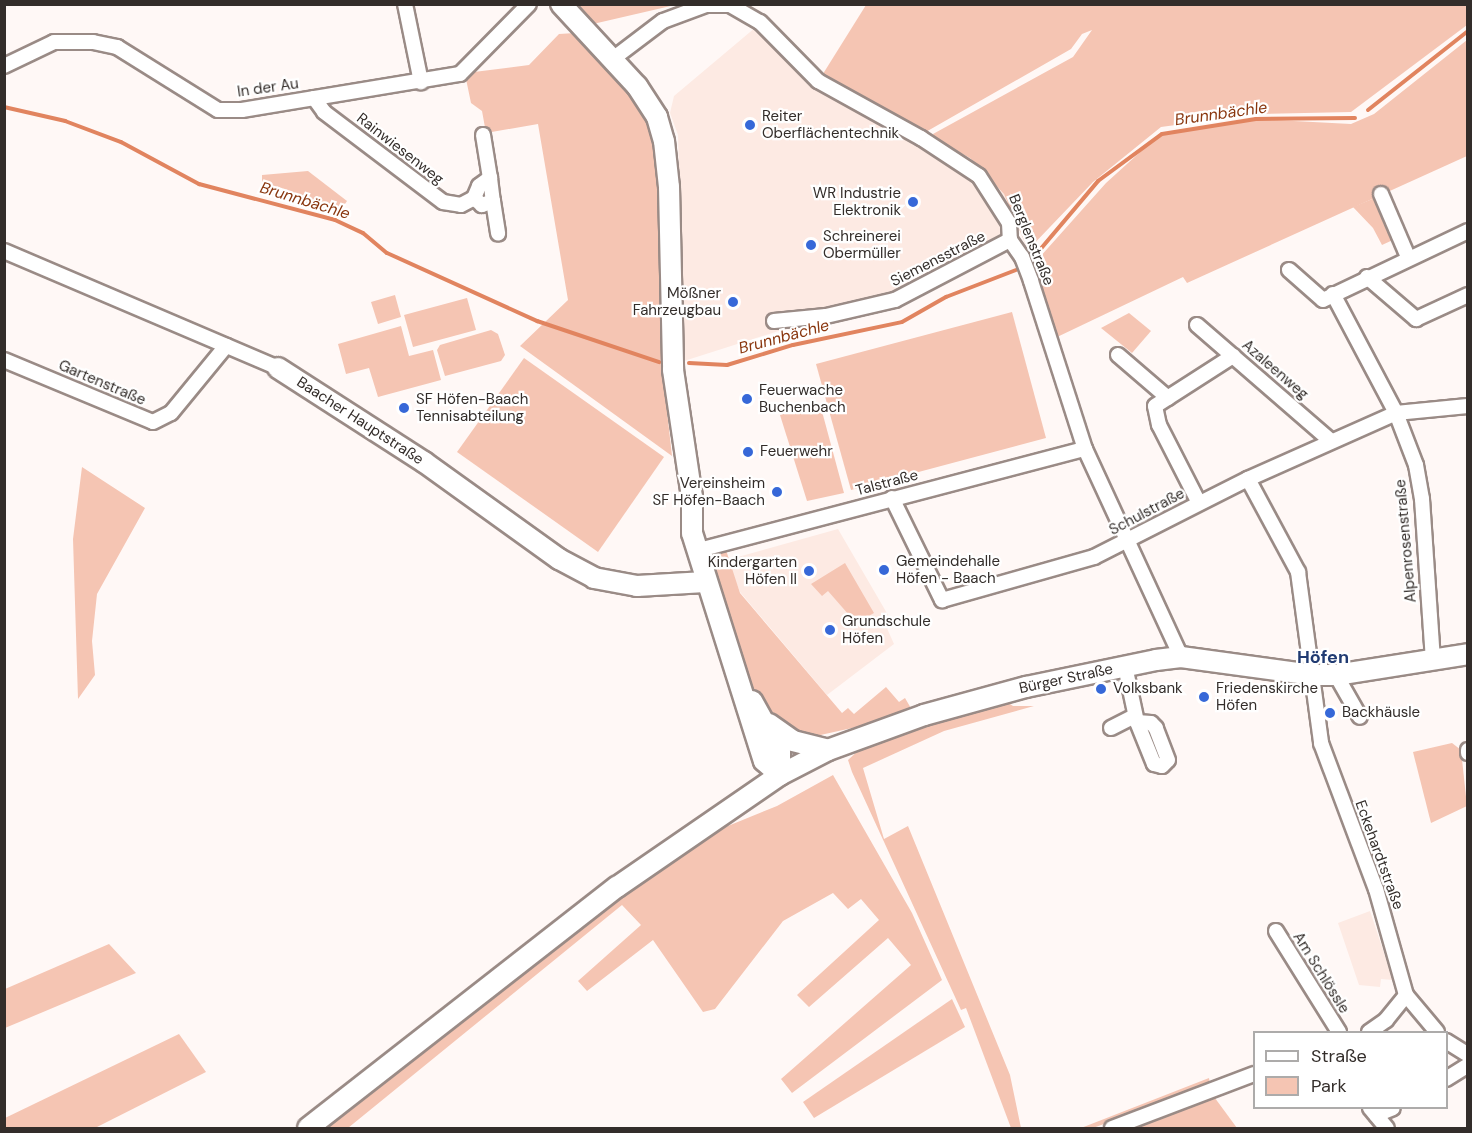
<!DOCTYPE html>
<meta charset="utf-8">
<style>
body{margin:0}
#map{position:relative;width:1472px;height:1133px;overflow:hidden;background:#fff8f6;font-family:"DM Sans",sans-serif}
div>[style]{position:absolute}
.built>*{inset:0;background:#fdeae3}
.green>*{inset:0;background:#f5c5b3}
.stream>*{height:4px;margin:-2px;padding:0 2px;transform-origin:2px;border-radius:2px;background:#e1845f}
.roads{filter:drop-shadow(2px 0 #9a8b86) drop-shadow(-2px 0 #9a8b86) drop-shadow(0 2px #9a8b86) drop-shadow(0 -2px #9a8b86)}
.street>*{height:14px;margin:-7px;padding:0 7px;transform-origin:7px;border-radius:7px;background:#fff}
.secondary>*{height:20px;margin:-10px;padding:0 10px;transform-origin:10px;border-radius:10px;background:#fff}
.dots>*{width:16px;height:16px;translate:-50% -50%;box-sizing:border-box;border:3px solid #fff;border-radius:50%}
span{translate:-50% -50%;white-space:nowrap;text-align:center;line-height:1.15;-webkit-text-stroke:4.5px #fff;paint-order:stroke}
.street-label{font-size:15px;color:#332d2a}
.poi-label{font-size:15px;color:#332d2a}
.left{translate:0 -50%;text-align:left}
.right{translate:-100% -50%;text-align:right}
.water-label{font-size:16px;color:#89360e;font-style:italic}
.quarter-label{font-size:18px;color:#213b72;font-weight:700}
.frame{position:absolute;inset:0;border:6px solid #332d2a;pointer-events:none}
.legend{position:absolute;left:1253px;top:1031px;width:195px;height:78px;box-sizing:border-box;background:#fff;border:2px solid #adabaa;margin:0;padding:8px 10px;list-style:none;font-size:18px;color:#332d2a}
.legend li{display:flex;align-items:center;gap:12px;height:30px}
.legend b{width:30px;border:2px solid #adabaa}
</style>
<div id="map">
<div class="built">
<div style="clip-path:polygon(756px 27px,821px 77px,970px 158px,1004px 194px,1018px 224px,995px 242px,892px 295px,684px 361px,678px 135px,670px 113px,674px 96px)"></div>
<div style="clip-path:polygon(838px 529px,888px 615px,882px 617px,894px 644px,827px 695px,740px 592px,727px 560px)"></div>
<div style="clip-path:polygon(1370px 911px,1393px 980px,1381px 979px,1380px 987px,1359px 985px,1338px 923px)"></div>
</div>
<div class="green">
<div style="clip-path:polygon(568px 5px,675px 5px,593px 24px)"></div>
<div style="clip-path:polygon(866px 5px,1467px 5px,1467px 25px,1351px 112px,1256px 114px,1161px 127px,1093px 182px,1028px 250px,1004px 194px,970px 158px,935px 139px,933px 134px,1073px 57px,1092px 30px,1082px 34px,1071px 49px,924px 133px,821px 77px)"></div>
<div style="clip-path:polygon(575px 33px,634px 90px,658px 146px,663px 376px,672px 456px,520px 346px,568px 300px,538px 124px,486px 133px,482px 111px,471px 103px,466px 79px,474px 72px,529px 65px,559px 34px)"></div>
<div style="clip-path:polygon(1467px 40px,1467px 156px,1187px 283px,1183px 277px,1055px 338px,1031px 267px,1106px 183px,1149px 144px,1162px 134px,1256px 119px,1351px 124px,1374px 114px)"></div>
<div style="clip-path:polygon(308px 171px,347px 201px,338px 214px,262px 192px,262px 175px)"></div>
<div style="clip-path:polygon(1377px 197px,1395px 239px,1382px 245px,1373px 228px,1353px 207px)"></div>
<div style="clip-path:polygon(395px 295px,401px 317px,378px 324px,371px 302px)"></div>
<div style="clip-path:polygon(467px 298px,476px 330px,413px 347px,404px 315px)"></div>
<div style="clip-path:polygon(1012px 312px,1046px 438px,851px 490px,816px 364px)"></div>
<div style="clip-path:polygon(1129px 313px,1151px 331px,1132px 353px,1101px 328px)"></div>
<div style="clip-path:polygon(401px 326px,409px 356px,433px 350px,441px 380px,378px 397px,369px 368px,346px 374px,338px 344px)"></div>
<div style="clip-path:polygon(491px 330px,498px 334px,505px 355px,501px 361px,445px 376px,437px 350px,440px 345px)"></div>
<div style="clip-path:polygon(524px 358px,664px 457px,598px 552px,457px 452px)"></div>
<div style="clip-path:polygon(820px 404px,844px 493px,807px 501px,780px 415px)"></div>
<div style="clip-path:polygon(82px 467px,145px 508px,97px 594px,92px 641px,95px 675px,78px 699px,73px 539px)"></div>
<div style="clip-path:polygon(726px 550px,740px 593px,842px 713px,848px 708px,854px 714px,886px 687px,899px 702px,905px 698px,912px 710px,879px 722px,816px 736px,800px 736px,784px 729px,758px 702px,748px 683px,724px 615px,712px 554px)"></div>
<div style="clip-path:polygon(845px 563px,874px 613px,856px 623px,828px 591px,822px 596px,811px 584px)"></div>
<div style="clip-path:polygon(1001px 698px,1013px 706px,1034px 706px,944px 731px,863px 768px,884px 839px,908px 826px,1010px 1075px,1021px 1128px,1011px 1128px,966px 1008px,961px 1010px,852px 772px,848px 760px,861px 748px)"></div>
<div style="clip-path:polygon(1452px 743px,1461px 750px,1467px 806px,1431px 823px,1413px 752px)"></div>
<div style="clip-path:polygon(833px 775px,912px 913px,942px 980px,792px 1093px,781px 1079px,911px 965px,888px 938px,809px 1007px,797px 995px,879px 920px,861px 899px,848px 909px,833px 893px,783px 921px,715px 1009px,703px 1012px,653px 940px,587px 991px,578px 981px,641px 925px,622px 905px,348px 1128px,319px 1128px,615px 898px,701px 837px,777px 806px)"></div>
<div style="clip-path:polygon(109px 944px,136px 973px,5px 1028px,5px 989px)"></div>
<div style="clip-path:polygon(952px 999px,965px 1027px,814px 1118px,803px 1102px)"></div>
<div style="clip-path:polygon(179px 1034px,206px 1072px,95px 1128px,5px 1128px,5px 1118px)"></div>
<div style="clip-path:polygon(1209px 1078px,1210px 1085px,1093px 1128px,1081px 1128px)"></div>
<div style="clip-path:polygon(1212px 1094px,1237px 1128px,1122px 1128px)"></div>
</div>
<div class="stream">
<div style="left:4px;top:107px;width:63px;rotate:12.9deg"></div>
<div style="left:65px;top:121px;width:60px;rotate:20.6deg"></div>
<div style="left:121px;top:142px;width:89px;rotate:28.3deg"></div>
<div style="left:199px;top:184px;width:141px;rotate:14.8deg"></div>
<div style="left:335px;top:220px;width:31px;rotate:25deg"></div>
<div style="left:363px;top:233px;width:31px;rotate:40deg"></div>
<div style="left:387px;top:253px;width:165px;rotate:24.4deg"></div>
<div style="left:537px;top:321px;width:129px;rotate:18.6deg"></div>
<div style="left:1368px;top:110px;width:127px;rotate:-38.3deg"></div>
<div style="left:1033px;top:258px;width:101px;rotate:-49.8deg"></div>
<div style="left:1098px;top:181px;width:79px;rotate:-36.3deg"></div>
<div style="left:1162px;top:134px;width:95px;rotate:-9.1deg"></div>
<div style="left:1256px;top:119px;width:99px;rotate:-0.6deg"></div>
<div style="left:689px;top:363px;width:38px;rotate:3deg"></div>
<div style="left:727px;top:365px;width:69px;rotate:-16.9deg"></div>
<div style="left:793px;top:345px;width:111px;rotate:-11.9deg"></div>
<div style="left:902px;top:322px;width:51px;rotate:-29.6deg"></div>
<div style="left:946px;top:297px;width:75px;rotate:-21.1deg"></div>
</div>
<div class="roads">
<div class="street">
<div style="left:405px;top:4px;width:80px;rotate:78.4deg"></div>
<div style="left:614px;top:58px;width:61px;rotate:-37.1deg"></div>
<div style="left:663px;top:21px;width:46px;rotate:-20.4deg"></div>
<div style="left:706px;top:5px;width:24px"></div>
<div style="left:730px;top:5px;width:34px;rotate:30deg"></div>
<div style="left:760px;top:22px;width:83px;rotate:45.5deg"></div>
<div style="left:818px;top:81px;width:118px;rotate:29deg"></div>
<div style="left:921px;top:138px;width:69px;rotate:33.2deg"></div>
<div style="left:979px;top:176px;width:56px;rotate:57.4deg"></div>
<div style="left:1009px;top:223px;width:17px;rotate:87deg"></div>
<div style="left:1010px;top:240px;width:21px;rotate:55deg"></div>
<div style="left:1022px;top:257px;width:26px;rotate:69deg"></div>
<div style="left:1031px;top:281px;width:176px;rotate:72.2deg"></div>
<div style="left:1085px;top:449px;width:229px;rotate:65.2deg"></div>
<div style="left:4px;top:66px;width:55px;rotate:-25.6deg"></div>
<div style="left:54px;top:42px;width:39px"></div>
<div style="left:93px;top:42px;width:25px;rotate:12deg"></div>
<div style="left:117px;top:47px;width:119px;rotate:32deg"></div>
<div style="left:218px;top:110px;width:24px"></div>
<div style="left:242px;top:110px;width:221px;rotate:-9.4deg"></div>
<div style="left:460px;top:74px;width:98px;rotate:-45.4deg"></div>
<div style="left:314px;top:98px;width:17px;rotate:54deg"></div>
<div style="left:324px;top:112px;width:149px;rotate:37.1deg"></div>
<div style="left:443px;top:202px;width:18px;rotate:9deg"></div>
<div style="left:461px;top:205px;width:15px;rotate:-28deg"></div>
<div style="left:474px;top:198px;width:13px;rotate:-67deg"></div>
<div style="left:479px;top:186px;width:14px;rotate:-36deg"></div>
<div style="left:490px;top:178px;width:23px;rotate:83deg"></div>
<div style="left:493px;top:201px;width:12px;rotate:160deg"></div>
<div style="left:482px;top:205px;width:11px;rotate:-139deg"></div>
<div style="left:483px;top:135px;width:44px;rotate:80.8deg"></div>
<div style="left:1381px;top:194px;width:69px;rotate:66.8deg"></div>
<div style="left:493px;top:201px;width:33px;rotate:81deg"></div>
<div style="left:4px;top:251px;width:298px;rotate:23.1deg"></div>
<div style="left:1289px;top:270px;width:45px;rotate:41.4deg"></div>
<div style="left:1323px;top:300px;width:161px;rotate:-25.4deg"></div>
<div style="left:1367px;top:277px;width:65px;rotate:40.6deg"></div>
<div style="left:1416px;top:319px;width:57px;rotate:-24.8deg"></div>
<div style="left:1333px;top:294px;width:135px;rotate:62.1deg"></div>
<div style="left:1396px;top:413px;width:56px;rotate:69deg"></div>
<div style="left:1416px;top:465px;width:35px;rotate:80deg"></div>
<div style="left:1422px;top:499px;width:161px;rotate:86.1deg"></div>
<div style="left:774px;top:321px;width:52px;rotate:-5.5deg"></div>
<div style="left:826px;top:316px;width:71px;rotate:-13.1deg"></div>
<div style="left:895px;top:300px;width:130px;rotate:-27.6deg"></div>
<div style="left:1197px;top:325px;width:177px;rotate:40.9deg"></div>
<div style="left:1118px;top:355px;width:66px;rotate:40.7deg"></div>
<div style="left:4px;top:360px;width:161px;rotate:22.6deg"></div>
<div style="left:153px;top:422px;width:20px;rotate:-27deg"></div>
<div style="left:171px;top:413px;width:87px;rotate:-50.6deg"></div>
<div style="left:1248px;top:479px;width:106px;rotate:61.7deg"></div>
<div style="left:1298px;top:572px;width:173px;rotate:82.3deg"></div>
<div style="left:1321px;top:743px;width:156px;rotate:69.4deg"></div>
<div style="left:1376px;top:889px;width:110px;rotate:74.2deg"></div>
<div style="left:1406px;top:995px;width:48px;rotate:50deg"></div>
<div style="left:892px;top:498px;width:114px;rotate:63.9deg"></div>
<div style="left:942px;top:600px;width:158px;rotate:-15.8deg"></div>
<div style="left:1094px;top:557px;width:173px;rotate:-26.9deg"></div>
<div style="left:1248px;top:479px;width:162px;rotate:-24deg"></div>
<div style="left:1396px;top:413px;width:72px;rotate:-5.6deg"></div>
<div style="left:1199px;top:503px;width:88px;rotate:-117.1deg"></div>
<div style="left:1159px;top:425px;width:19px;rotate:-102deg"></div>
<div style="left:1155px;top:406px;width:93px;rotate:-32.7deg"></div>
<div style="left:699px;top:550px;width:399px;rotate:-14.7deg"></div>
<div style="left:1125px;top:666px;width:57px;rotate:77.9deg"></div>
<div style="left:1137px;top:722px;width:45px;rotate:68deg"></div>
<div style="left:1154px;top:764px;width:8px;rotate:14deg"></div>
<div style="left:1162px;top:766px;width:8px;rotate:-45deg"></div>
<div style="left:1168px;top:760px;width:34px;rotate:-111deg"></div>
<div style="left:1156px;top:728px;width:7px;rotate:-135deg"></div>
<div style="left:1151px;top:723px;width:14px;rotate:-176deg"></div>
<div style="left:1336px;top:675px;width:48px;rotate:60.3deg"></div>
<div style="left:1111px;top:728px;width:27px;rotate:-27deg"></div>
<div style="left:1468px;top:750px;width:3px;rotate:90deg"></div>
<div style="left:1276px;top:931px;width:119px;rotate:58deg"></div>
<div style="left:1369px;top:1032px;width:21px;rotate:-35deg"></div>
<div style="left:1386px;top:1020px;width:32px;rotate:-51deg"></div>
<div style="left:1446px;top:1041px;width:26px;rotate:32deg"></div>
<div style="left:1446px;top:1079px;width:26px;rotate:-32deg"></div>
<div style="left:1370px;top:1108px;width:26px;rotate:50deg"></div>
<div style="left:1376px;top:1115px;width:18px;rotate:-22deg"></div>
<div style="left:1112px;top:1128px;width:152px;rotate:-20.8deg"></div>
</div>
<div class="secondary">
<div style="left:561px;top:4px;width:112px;rotate:47.2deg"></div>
<div style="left:637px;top:86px;width:37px;rotate:57deg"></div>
<div style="left:657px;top:117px;width:25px;rotate:74deg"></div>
<div style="left:664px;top:141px;width:46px;rotate:83.8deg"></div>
<div style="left:669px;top:187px;width:183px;rotate:88.7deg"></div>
<div style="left:673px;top:370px;width:128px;rotate:81.5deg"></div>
<div style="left:692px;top:497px;width:36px;rotate:90deg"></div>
<div style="left:692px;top:533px;width:239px;rotate:72.5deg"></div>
<div style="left:764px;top:761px;width:21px;rotate:41deg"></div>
<div style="left:278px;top:368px;width:174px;rotate:32.8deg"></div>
<div style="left:424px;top:462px;width:166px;rotate:35.7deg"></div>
<div style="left:559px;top:559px;width:40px;rotate:28deg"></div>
<div style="left:594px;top:578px;width:44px;rotate:10.5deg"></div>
<div style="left:637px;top:586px;width:68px;rotate:-3.4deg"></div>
<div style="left:752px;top:701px;width:57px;rotate:60.8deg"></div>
<div style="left:780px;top:751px;width:24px;rotate:90deg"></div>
<div style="left:769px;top:724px;width:29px;rotate:35deg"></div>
<div style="left:793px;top:741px;width:36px;rotate:14deg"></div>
<div style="left:308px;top:1128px;width:392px;rotate:-38deg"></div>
<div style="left:617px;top:887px;width:198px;rotate:-34.5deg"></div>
<div style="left:780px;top:775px;width:54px;rotate:-27.5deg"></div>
<div style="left:828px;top:750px;width:102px;rotate:-20deg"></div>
<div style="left:924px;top:715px;width:106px;rotate:-15.4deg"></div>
<div style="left:1026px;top:687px;width:133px;rotate:-11.7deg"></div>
<div style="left:1156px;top:660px;width:25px;rotate:-7deg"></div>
<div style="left:1181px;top:657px;width:132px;rotate:7.8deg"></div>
<div style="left:1312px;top:675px;width:24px"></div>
<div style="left:1336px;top:675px;width:134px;rotate:-9deg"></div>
</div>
</div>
<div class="dots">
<div style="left:750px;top:125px;background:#3668d8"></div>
<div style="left:913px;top:202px;background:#3668d8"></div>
<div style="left:811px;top:245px;background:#3668d8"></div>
<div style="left:733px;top:302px;background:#3668d8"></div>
<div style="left:747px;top:399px;background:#3668d8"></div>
<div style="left:404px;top:408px;background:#3668d8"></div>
<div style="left:748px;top:452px;background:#3668d8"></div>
<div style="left:777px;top:492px;background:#3668d8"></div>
<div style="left:884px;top:570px;background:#3668d8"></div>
<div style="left:809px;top:571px;background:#3668d8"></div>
<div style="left:830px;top:630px;background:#3668d8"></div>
<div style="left:1101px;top:689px;background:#3668d8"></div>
<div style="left:1204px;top:697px;background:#3668d8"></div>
<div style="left:1330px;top:713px;background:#3668d8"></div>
</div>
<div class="street-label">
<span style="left:268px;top:88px;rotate:-8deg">In der Au</span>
<span style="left:400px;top:149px;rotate:38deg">Rainwiesenweg</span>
<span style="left:1031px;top:240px;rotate:68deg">Berglenstraße</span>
<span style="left:938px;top:259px;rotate:-27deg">Siemensstraße</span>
<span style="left:1275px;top:370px;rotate:41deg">Azaleenweg</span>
<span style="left:102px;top:383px;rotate:23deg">Gartenstraße</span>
<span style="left:360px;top:421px;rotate:33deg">Baacher Hauptstraße</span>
<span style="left:887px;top:483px;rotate:-15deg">Talstraße</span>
<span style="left:1147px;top:512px;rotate:-28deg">Schulstraße</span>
<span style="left:1406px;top:541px;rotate:-95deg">Alpenrosenstraße</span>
<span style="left:1066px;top:679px;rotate:-12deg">Bürger Straße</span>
<span style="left:1379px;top:855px;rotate:70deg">Eckehardtstraße</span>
<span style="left:1321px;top:973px;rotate:58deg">Am Schlössle</span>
</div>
<div class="poi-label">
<span class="left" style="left:762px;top:125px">Reiter<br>Oberflächentechnik</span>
<span class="right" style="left:901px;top:202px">WR Industrie<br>Elektronik</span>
<span class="left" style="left:823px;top:245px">Schreinerei<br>Obermüller</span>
<span class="right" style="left:721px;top:302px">Mößner<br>Fahrzeugbau</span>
<span class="left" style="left:759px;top:399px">Feuerwache<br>Buchenbach</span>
<span class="left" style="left:416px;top:408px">SF Höfen-Baach<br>Tennisabteilung</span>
<span class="left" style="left:760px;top:452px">Feuerwehr</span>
<span class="right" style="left:765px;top:492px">Vereinsheim<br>SF Höfen-Baach</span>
<span class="left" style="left:896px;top:570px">Gemeindehalle<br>Höfen - Baach</span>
<span class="right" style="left:797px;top:571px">Kindergarten<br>Höfen II</span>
<span class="left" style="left:842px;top:630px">Grundschule<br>Höfen</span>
<span class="left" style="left:1216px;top:697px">Friedenskirche<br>Höfen</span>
<span class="left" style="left:1113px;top:689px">Volksbank</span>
<span class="left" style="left:1342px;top:713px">Backhäusle</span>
</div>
<div class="water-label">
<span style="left:1221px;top:114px;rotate:-8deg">Brunnbächle</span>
<span style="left:305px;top:201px;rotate:17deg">Brunnbächle</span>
<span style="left:784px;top:337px;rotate:-15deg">Brunnbächle</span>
</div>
<div class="quarter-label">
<span style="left:1323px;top:657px">Höfen</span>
</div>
<div class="frame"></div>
<ul class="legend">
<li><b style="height:8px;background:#fff"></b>Straße</li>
<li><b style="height:16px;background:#f5c5b3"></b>Park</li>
</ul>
</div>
